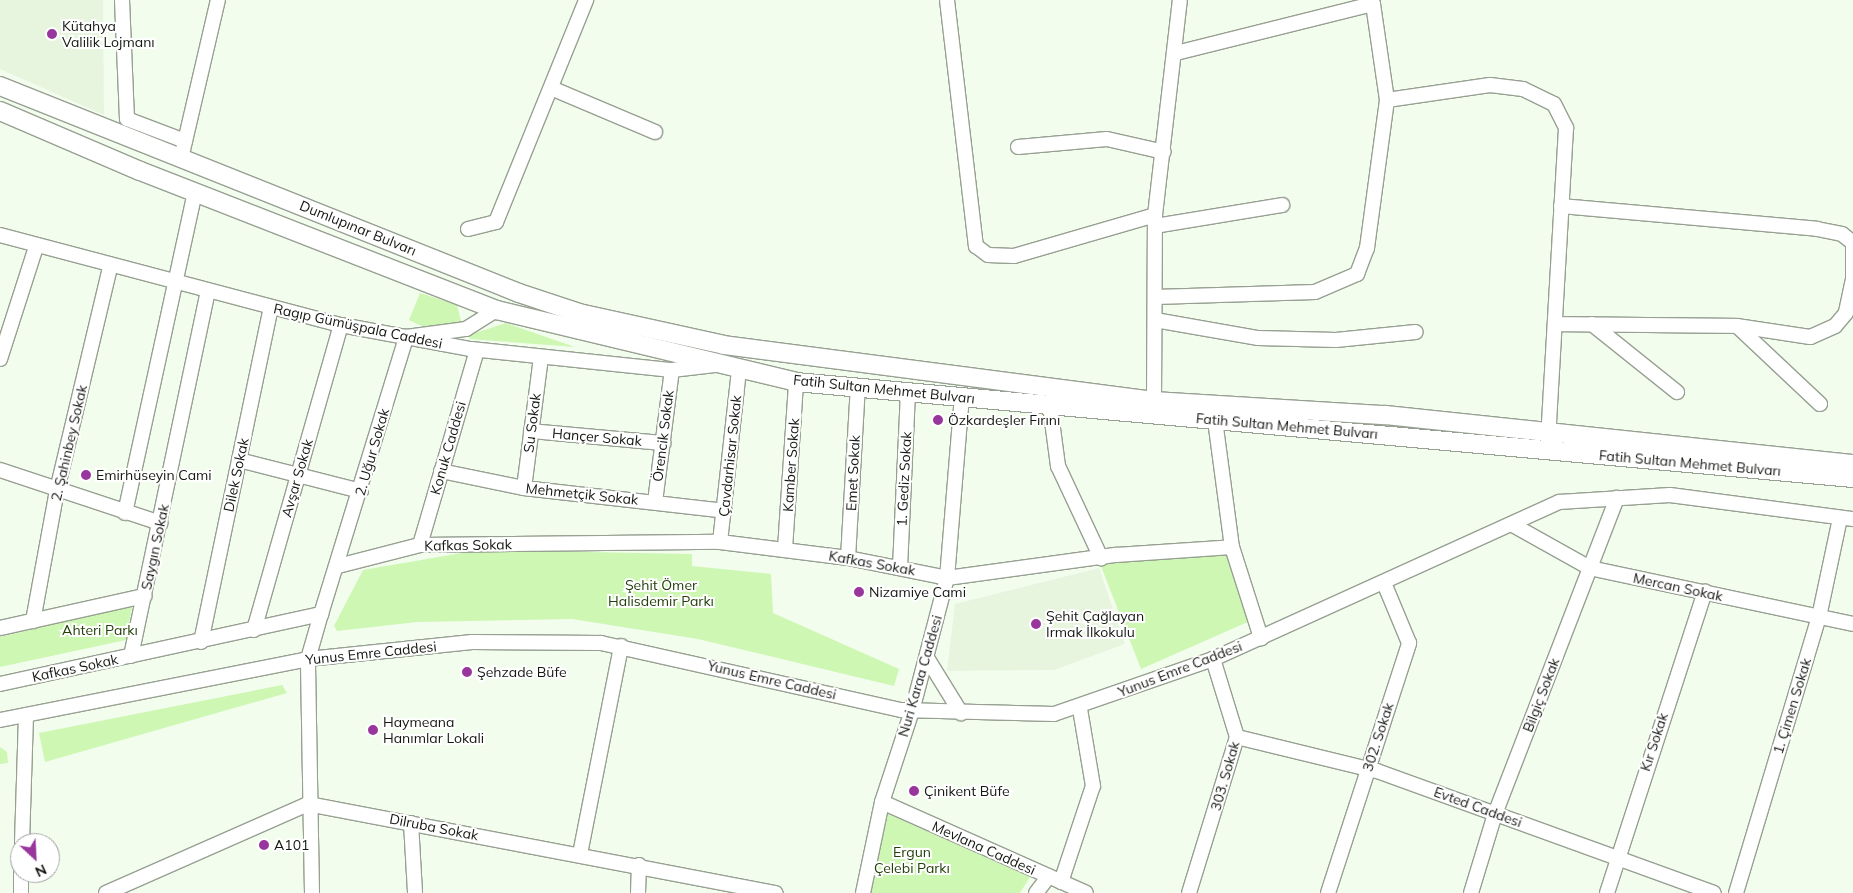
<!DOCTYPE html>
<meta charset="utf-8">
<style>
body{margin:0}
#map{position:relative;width:1853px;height:893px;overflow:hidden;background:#f3fdee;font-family:Mulish,sans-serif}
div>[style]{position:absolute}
.built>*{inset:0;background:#e7f5df}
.green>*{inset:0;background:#cdf7b3}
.roads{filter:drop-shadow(1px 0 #97a092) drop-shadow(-1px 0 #97a092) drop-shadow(0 1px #97a092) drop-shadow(0 -1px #97a092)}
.minor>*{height:14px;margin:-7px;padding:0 7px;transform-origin:7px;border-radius:7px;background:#fff}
.major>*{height:18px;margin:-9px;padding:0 9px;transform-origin:9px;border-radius:9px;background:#fff}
.dots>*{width:14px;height:14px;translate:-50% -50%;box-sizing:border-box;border:2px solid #fff;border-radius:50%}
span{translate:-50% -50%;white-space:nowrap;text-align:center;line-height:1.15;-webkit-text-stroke:4px #fff;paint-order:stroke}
.poi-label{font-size:14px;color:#141712}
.left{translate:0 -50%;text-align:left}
.street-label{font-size:14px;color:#141712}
.park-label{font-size:14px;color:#233f0a}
.north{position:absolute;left:10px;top:833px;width:50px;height:50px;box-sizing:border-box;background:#fff;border:1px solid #a1a2a0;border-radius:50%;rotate:155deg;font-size:14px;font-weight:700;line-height:20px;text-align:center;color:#141712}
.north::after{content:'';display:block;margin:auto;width:18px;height:22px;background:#98369d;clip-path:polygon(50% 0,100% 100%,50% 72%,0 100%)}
</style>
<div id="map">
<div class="built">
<div style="clip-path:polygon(0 0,103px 0,104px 115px,0 69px)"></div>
<div style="clip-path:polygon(1099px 568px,1125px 644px,1054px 670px,947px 671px,955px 604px)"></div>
</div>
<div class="green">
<div style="clip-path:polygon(420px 293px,457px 305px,462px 325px,426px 328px,409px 320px)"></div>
<div style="clip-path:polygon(506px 323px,575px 347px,470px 339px,469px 335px)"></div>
<div style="clip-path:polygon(479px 550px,692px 554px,692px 566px,771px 574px,773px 613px,899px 669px,894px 686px,698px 639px,572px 619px,417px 622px,337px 631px,334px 626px,363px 570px)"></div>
<div style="clip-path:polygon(1230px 552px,1250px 621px,1141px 669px,1099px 561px)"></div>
<div style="clip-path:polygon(132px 606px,126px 640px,0 667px,0 637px)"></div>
<div style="clip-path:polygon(282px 685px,287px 693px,45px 762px,39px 733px)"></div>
<div style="clip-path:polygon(0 747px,7px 752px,8px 763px,0 764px)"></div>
<div style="clip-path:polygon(888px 814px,1030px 877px,1020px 893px,870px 893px)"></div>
</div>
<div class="roads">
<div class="minor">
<div style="left:122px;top:0;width:119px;rotate:87.6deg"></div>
<div style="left:127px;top:119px;width:62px;rotate:20.8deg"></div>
<div style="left:947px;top:0;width:248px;rotate:83.3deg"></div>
<div style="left:976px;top:246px;width:15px;rotate:37deg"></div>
<div style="left:988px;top:255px;width:26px;rotate:2deg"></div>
<div style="left:1014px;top:256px;width:147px;rotate:-16.2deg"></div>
<div style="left:1176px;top:53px;width:203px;rotate:-14deg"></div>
<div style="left:1373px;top:4px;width:97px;rotate:81.7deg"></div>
<div style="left:551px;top:88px;width:113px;rotate:22.9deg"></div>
<div style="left:1018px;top:147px;width:89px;rotate:-5.1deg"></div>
<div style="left:1107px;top:139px;width:58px;rotate:12.8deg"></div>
<div style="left:183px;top:150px;width:154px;rotate:-76.9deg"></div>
<div style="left:1561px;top:206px;width:257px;rotate:5.1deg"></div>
<div style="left:1817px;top:229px;width:25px;rotate:11deg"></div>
<div style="left:1842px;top:234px;width:14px;rotate:39deg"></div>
<div style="left:1853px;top:243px;width:36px;rotate:90deg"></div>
<div style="left:1853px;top:279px;width:35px;rotate:102deg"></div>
<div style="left:1846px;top:313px;width:17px;rotate:130deg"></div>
<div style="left:1835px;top:326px;width:27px;rotate:156deg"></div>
<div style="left:1810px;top:337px;width:74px;rotate:-171.4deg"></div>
<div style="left:1155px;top:226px;width:129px;rotate:-9.4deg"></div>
<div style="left:468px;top:229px;width:29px;rotate:-14deg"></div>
<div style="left:496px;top:222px;width:240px;rotate:-67.9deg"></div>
<div style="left:0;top:235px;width:353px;rotate:14.8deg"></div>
<div style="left:341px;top:325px;width:132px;rotate:10.5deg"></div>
<div style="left:471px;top:349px;width:202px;rotate:6deg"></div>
<div style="left:672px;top:370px;width:43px;rotate:-6.6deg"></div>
<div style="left:1155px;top:297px;width:160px;rotate:-1.8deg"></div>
<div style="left:1315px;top:292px;width:46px;rotate:-23.2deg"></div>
<div style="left:1357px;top:274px;width:28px;rotate:-69deg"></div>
<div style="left:1367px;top:248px;width:149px;rotate:-82.3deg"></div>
<div style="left:1387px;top:100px;width:104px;rotate:-8.3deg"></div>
<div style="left:1490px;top:85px;width:33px;rotate:7deg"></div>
<div style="left:1523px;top:89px;width:34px;rotate:26deg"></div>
<div style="left:1554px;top:104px;width:27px;rotate:63deg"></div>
<div style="left:1566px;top:128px;width:316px;rotate:93.3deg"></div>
<div style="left:1155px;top:320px;width:105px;rotate:9.9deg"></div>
<div style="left:1258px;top:338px;width:78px;rotate:1.5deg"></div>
<div style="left:1336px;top:340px;width:80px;rotate:-5.7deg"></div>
<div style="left:1555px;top:324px;width:182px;rotate:0.6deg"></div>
<div style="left:1737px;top:326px;width:114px;rotate:43.2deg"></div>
<div style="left:1592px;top:324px;width:109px;rotate:38.7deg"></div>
<div style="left:0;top:359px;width:118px;rotate:-72.2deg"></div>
<div style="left:1154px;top:401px;width:186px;rotate:-89.7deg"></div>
<div style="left:1155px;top:215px;width:216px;rotate:-83.4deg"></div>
<div style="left:1050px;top:406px;width:61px;rotate:82.4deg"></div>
<div style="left:1058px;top:466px;width:102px;rotate:64.9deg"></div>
<div style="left:1215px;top:420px;width:128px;rotate:82.4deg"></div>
<div style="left:1232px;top:547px;width:96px;rotate:72.3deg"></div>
<div style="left:531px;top:431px;width:133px;rotate:5.2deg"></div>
<div style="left:239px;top:460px;width:126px;rotate:14.3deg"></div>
<div style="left:0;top:470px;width:169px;rotate:18.3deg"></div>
<div style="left:441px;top:471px;width:85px;rotate:11.6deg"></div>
<div style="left:524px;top:488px;width:202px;rotate:6.5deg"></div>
<div style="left:524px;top:488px;width:132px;rotate:-82.6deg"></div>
<div style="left:655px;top:502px;width:133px;rotate:-82.7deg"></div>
<div style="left:125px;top:513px;width:328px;rotate:-77.7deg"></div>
<div style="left:1513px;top:525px;width:88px;rotate:29.2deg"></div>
<div style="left:1590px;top:568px;width:269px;rotate:12deg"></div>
<div style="left:720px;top:542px;width:174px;rotate:-83.7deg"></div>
<div style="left:420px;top:545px;width:203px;rotate:-73.7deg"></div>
<div style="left:785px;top:549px;width:167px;rotate:-86.2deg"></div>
<div style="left:848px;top:558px;width:171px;rotate:-86.7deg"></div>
<div style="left:338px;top:566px;width:85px;rotate:-14.4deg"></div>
<div style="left:420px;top:545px;width:300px;rotate:-0.6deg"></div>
<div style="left:720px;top:542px;width:129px;rotate:7.1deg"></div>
<div style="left:848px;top:558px;width:101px;rotate:11.4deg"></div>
<div style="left:947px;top:578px;width:171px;rotate:-7.8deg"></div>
<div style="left:1116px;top:555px;width:116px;rotate:-3.9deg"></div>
<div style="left:900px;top:568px;width:177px;rotate:-87.4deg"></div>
<div style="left:33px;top:621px;width:133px;rotate:-79.6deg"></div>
<div style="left:57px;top:490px;width:229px;rotate:-76.6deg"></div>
<div style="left:0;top:628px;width:148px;rotate:-12.5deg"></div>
<div style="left:254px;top:630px;width:317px;rotate:-74.1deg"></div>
<div style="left:201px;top:642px;width:341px;rotate:-78.2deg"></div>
<div style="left:131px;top:656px;width:373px;rotate:-78.1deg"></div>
<div style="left:927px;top:658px;width:65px;rotate:58.3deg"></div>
<div style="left:0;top:684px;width:329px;rotate:-12.3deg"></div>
<div style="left:321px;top:614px;width:290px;rotate:-72.9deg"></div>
<div style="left:406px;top:337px;width:61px;rotate:-7.6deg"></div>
<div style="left:466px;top:329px;width:36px;rotate:-32deg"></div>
<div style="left:0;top:720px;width:314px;rotate:-11.2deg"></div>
<div style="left:308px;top:659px;width:165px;rotate:-5.9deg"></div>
<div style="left:472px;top:642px;width:129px;rotate:0.4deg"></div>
<div style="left:601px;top:643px;width:307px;rotate:12.6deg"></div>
<div style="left:901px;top:710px;width:153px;rotate:1.5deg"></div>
<div style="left:1054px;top:714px;width:168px;rotate:-19.1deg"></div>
<div style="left:1213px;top:659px;width:380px;rotate:-24.4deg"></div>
<div style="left:1559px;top:502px;width:111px;rotate:-3.6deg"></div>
<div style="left:1670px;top:495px;width:185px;rotate:7.5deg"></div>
<div style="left:1237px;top:737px;width:144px;rotate:13.7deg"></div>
<div style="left:1377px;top:771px;width:358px;rotate:19.9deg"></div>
<div style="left:882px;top:802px;width:223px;rotate:24deg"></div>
<div style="left:411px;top:823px;width:70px;rotate:86.7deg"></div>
<div style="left:22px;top:843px;width:128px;rotate:-88.2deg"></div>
<div style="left:580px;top:854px;width:212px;rotate:-78.8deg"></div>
<div style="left:1061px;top:882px;width:101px;rotate:-71.6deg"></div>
<div style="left:1093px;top:786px;width:78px;rotate:-99.6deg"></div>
<div style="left:21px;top:893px;width:20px;rotate:-90deg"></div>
<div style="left:106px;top:893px;width:221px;rotate:-23.8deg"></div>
<div style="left:308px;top:804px;width:476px;rotate:10.8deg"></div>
<div style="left:312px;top:893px;width:234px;rotate:-91deg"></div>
<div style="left:308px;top:659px;width:47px;rotate:-73.9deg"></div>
<div style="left:638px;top:893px;width:28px;rotate:-88deg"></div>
<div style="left:863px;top:893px;width:93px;rotate:-78.2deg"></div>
<div style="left:882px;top:802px;width:96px;rotate:-71.8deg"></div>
<div style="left:912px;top:711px;width:138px;rotate:-75.3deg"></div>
<div style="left:947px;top:578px;width:183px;rotate:-85.3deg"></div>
<div style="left:1036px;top:893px;width:21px;rotate:-53deg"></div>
<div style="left:1189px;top:893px;width:163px;rotate:-72.9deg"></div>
<div style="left:1237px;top:737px;width:82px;rotate:-107.1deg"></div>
<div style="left:1328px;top:893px;width:263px;rotate:-72deg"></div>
<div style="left:1409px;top:643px;width:65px;rotate:-112.6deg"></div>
<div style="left:1471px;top:893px;width:83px;rotate:-73.1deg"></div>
<div style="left:1495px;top:814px;width:339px;rotate:-68.9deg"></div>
<div style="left:1607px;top:893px;width:317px;rotate:-72deg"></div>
<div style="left:1736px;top:893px;width:288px;rotate:-73.3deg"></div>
<div style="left:1819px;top:617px;width:101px;rotate:-78deg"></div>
</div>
<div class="major">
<div style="left:0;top:86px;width:559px;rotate:21.74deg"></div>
<div style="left:519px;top:293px;width:63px;rotate:18.4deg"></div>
<div style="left:579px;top:313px;width:148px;rotate:12.4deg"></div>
<div style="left:724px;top:345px;width:434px;rotate:7.4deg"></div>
<div style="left:1154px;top:401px;width:231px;rotate:3.5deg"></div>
<div style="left:1385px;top:415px;width:471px;rotate:6deg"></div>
<div style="left:0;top:111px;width:152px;rotate:23.2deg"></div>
<div style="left:140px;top:171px;width:383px;rotate:21.3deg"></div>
<div style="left:497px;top:310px;width:308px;rotate:13.5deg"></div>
<div style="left:796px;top:382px;width:1061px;rotate:5.19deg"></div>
</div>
</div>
<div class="dots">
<div style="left:52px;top:34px;background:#98369d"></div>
<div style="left:938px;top:420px;background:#98369d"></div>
<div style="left:86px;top:475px;background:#98369d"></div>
<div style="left:859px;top:592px;background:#98369d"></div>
<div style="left:1036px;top:624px;background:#98369d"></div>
<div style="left:467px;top:672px;background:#98369d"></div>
<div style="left:373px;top:730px;background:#98369d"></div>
<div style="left:914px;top:791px;background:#98369d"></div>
<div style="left:264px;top:845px;background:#98369d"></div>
</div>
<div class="poi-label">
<span class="left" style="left:62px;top:34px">Kütahya<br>Valilik Lojmanı</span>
<span class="left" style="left:948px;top:420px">Özkardeşler Fırını</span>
<span class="left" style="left:96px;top:475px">Emirhüseyin Cami</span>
<span class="left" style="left:869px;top:592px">Nizamiye Cami</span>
<span class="left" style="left:1046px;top:624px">Şehit Çağlayan<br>Irmak İlkokulu</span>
<span class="left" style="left:477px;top:672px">Şehzade Büfe</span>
<span class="left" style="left:383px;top:730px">Haymeana<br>Hanımlar Lokali</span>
<span class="left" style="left:924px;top:791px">Çinikent Büfe</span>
<span class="left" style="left:274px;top:845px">A101</span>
</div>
<div class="street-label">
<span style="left:358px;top:228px;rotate:22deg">Dumlupınar Bulvarı</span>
<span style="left:358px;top:326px;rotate:12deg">Ragıp Gümüşpala Caddesi</span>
<span style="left:884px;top:389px;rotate:6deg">Fatih Sultan Mehmet Bulvarı</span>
<span style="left:532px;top:423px;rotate:-83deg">Su Sokak</span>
<span style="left:1287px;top:426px;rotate:5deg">Fatih Sultan Mehmet Bulvarı</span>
<span style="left:663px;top:436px;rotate:-83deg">Örencik Sokak</span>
<span style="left:597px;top:437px;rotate:5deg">Hançer Sokak</span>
<span style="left:69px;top:443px;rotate:-77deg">2. Şahinbey Sokak</span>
<span style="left:448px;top:448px;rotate:-74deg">Konuk Caddesi</span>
<span style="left:372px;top:452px;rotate:-74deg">2. Uğur Sokak</span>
<span style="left:730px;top:456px;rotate:-84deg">Çavdarhisar Sokak</span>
<span style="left:1690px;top:463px;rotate:5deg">Fatih Sultan Mehmet Bulvarı</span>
<span style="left:791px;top:465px;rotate:-86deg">Kamber Sokak</span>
<span style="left:853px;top:473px;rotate:-87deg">Emet Sokak</span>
<span style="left:236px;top:475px;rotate:-78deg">Dilek Sokak</span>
<span style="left:297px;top:478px;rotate:-74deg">Avşar Sokak</span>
<span style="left:904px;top:479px;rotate:-87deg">1. Gediz Sokak</span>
<span style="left:582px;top:494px;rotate:6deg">Mehmetçik Sokak</span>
<span style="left:468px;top:545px;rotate:-1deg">Kafkas Sokak</span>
<span style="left:155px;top:547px;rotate:-78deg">Saygın Sokak</span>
<span style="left:872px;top:563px;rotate:10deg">Kafkas Sokak</span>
<span style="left:1678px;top:587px;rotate:12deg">Mercan Sokak</span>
<span style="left:371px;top:653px;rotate:-6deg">Yunus Emre Caddesi</span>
<span style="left:75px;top:668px;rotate:-12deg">Kafkas Sokak</span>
<span style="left:1180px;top:669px;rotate:-21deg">Yunus Emre Caddesi</span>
<span style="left:920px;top:676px;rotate:-74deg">Nuri Karaa Caddesi</span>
<span style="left:772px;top:680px;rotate:13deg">Yunus Emre Caddesi</span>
<span style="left:1541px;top:695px;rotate:-69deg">Bilgiç Sokak</span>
<span style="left:1792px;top:706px;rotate:-73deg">1. Çimen Sokak</span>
<span style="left:1378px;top:737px;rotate:-72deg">302. Sokak</span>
<span style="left:1654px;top:742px;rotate:-72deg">Kır Sokak</span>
<span style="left:1225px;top:776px;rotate:-74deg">303. Sokak</span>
<span style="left:1478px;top:807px;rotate:20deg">Evted Caddesi</span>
<span style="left:434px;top:827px;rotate:11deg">Dilruba Sokak</span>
<span style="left:984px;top:848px;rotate:24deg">Mevlana Caddesi</span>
</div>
<div class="park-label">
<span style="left:661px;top:593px">Şehit Ömer<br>Halisdemir Parkı</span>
<span style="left:100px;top:630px">Ahteri Parkı</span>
<span style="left:912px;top:860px">Ergun<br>Çelebi Parkı</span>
</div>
<div class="north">N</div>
</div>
